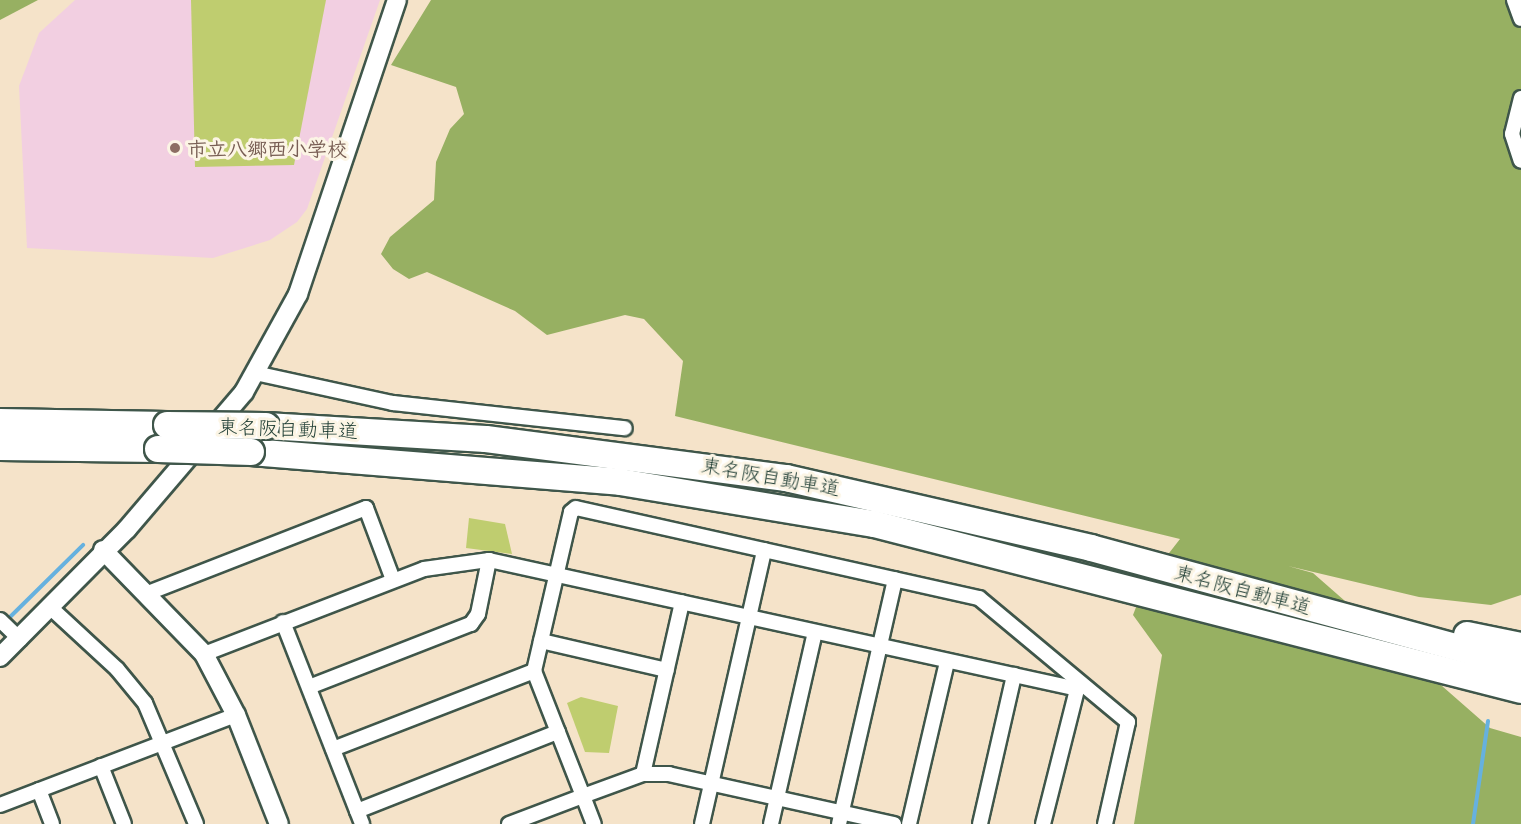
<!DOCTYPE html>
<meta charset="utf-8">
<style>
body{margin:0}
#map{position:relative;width:1521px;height:824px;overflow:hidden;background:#f5e3c9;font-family:Delius,"Klee One",sans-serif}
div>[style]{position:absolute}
.built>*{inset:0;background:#f2cfe1}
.green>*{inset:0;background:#bfcd6f}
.forest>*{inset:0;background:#97b062}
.stream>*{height:4px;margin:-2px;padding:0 2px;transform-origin:2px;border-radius:2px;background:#66b1df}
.roads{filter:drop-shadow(2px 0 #3f564a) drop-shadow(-2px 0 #3f564a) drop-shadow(0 2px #3f564a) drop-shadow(0 -2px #3f564a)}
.minor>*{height:14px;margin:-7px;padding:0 7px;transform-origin:7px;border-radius:7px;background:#fff}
.tertiary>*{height:18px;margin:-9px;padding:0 9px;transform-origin:9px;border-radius:9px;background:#fff}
.motorway>*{height:26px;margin:-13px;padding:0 13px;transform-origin:13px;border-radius:13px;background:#fff}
.bridges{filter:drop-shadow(2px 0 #3f564a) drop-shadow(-2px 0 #3f564a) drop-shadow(0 2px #3f564a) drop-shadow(0 -2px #3f564a)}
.motorway-bridge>*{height:26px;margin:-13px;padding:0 13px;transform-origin:13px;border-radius:13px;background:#fff}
.dots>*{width:16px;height:16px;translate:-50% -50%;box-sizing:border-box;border:3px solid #fcf5e5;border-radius:50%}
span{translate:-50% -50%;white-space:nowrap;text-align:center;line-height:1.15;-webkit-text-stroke:6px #fcf5e5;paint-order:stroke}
.education-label{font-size:20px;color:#785e54;font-weight:700}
.left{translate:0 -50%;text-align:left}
.street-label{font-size:20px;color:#1f3d34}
</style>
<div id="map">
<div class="built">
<div style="clip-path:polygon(75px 0,380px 0,307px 209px,297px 222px,270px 240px,213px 258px,27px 248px,19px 86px,39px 33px)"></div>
</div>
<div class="green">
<div style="clip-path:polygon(191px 0,326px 0,294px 165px,195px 167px)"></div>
<div style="clip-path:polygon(469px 518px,505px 524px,512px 554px,466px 548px)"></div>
<div style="clip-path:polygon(581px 697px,618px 706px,609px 753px,585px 752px,567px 703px)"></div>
</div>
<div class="forest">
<div style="clip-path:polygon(0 0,38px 0,0 20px)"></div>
<div style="clip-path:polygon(431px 0,1521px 0,1521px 595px,1491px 605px,1419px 597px,1288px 566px,1313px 573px,1490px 728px,1521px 737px,1521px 824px,1134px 824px,1162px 655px,1133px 615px,1145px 584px,1180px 539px,675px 416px,683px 361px,644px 319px,625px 315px,547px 335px,515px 311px,427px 272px,409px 279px,393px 269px,381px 254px,390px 237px,434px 200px,436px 162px,450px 129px,464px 114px,456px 87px,391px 65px)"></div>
</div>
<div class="stream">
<div style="left:7px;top:620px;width:107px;rotate:-44.6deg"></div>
<div style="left:1473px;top:824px;width:104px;rotate:-81.7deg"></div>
</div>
<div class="roads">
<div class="minor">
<div style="left:1514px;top:0;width:20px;rotate:70deg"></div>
<div style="left:1521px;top:98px;width:37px;rotate:104deg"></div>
<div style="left:1512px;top:134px;width:28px;rotate:72deg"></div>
<div style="left:255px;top:373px;width:141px;rotate:12.3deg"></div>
<div style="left:393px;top:403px;width:233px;rotate:6.2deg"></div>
<div style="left:148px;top:593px;width:234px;rotate:-21.3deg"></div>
<div style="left:366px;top:508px;width:77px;rotate:69.4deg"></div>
<div style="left:51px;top:608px;width:90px;rotate:42.7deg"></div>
<div style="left:117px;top:669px;width:44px;rotate:50.5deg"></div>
<div style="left:145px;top:703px;width:131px;rotate:67.1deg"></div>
<div style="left:0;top:620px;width:28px;rotate:44deg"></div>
<div style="left:283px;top:622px;width:217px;rotate:68.6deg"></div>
<div style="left:541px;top:641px;width:129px;rotate:13deg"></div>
<div style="left:204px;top:654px;width:236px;rotate:-21.1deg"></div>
<div style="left:424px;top:569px;width:66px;rotate:-7.9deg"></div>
<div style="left:489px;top:560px;width:598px;rotate:12.36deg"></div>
<div style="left:309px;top:687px;width:174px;rotate:-21.3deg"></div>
<div style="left:471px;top:624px;width:12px;rotate:-55deg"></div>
<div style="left:478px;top:614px;width:55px;rotate:-78.5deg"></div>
<div style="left:333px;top:749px;width:216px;rotate:-21.2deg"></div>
<div style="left:101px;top:766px;width:62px;rotate:68.4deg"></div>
<div style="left:643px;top:774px;width:176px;rotate:-77.2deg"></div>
<div style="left:39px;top:790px;width:36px;rotate:69deg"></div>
<div style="left:0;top:805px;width:253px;rotate:-20.9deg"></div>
<div style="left:357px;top:811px;width:216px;rotate:-21.5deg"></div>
<div style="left:509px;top:824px;width:79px;rotate:-20.7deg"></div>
<div style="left:583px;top:796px;width:30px;rotate:69deg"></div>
<div style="left:702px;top:824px;width:281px;rotate:-77.2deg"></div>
<div style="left:771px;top:824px;width:197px;rotate:-77.1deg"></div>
<div style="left:839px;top:824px;width:251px;rotate:-77.1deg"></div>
<div style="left:894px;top:824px;width:230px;rotate:-167.5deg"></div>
<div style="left:669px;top:774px;width:26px;rotate:180deg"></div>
<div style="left:643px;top:774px;width:64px;rotate:159.9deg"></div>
<div style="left:583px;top:796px;width:134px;rotate:-111.4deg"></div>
<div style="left:534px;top:671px;width:163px;rotate:-76.9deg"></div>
<div style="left:571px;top:512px;width:6px;rotate:-39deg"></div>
<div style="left:576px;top:508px;width:413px;rotate:12.6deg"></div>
<div style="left:979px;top:598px;width:194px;rotate:39.8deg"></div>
<div style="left:1128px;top:722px;width:105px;rotate:102.7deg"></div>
<div style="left:909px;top:824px;width:166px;rotate:-76.8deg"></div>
<div style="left:980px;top:824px;width:153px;rotate:-77.1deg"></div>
<div style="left:1043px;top:824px;width:146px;rotate:-75.8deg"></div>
</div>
<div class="tertiary">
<div style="left:103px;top:550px;width:145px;rotate:45.8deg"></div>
<div style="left:204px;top:654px;width:69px;rotate:62.3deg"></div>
<div style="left:236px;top:715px;width:117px;rotate:68.5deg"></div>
<div style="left:0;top:657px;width:180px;rotate:-45.2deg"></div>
<div style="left:127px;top:529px;width:180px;rotate:-49.5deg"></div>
<div style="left:244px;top:392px;width:112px;rotate:-61.1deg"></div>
<div style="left:298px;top:294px;width:310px;rotate:-71.4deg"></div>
</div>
<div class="motorway">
<div style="left:0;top:422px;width:167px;rotate:1deg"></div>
<div style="left:266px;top:426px;width:220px;rotate:3.4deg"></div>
<div style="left:486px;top:439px;width:303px;rotate:7.4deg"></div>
<div style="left:786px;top:478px;width:313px;rotate:12.9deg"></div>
<div style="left:1091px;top:548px;width:446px;rotate:15.2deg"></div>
<div style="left:0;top:447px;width:158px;rotate:0.7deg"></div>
<div style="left:251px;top:452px;width:370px;rotate:4.6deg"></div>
<div style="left:620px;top:482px;width:257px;rotate:9.4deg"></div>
<div style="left:874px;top:524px;width:668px;rotate:14.39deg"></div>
<div style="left:1467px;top:635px;width:55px;rotate:11.5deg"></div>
</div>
</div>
<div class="bridges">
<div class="motorway-bridge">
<div style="left:167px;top:425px;width:99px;rotate:0.6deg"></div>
<div style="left:158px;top:449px;width:93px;rotate:1.8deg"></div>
</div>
</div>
<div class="dots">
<div style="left:175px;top:148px;background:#8d6e63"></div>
</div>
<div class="education-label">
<span class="left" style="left:187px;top:148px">市立八郷西小学校</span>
</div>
<div class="street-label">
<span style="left:288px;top:428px;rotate:2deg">東名阪自動車道</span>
<span style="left:771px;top:476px;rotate:10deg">東名阪自動車道</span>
<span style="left:1243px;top:589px;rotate:15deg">東名阪自動車道</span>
</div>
</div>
